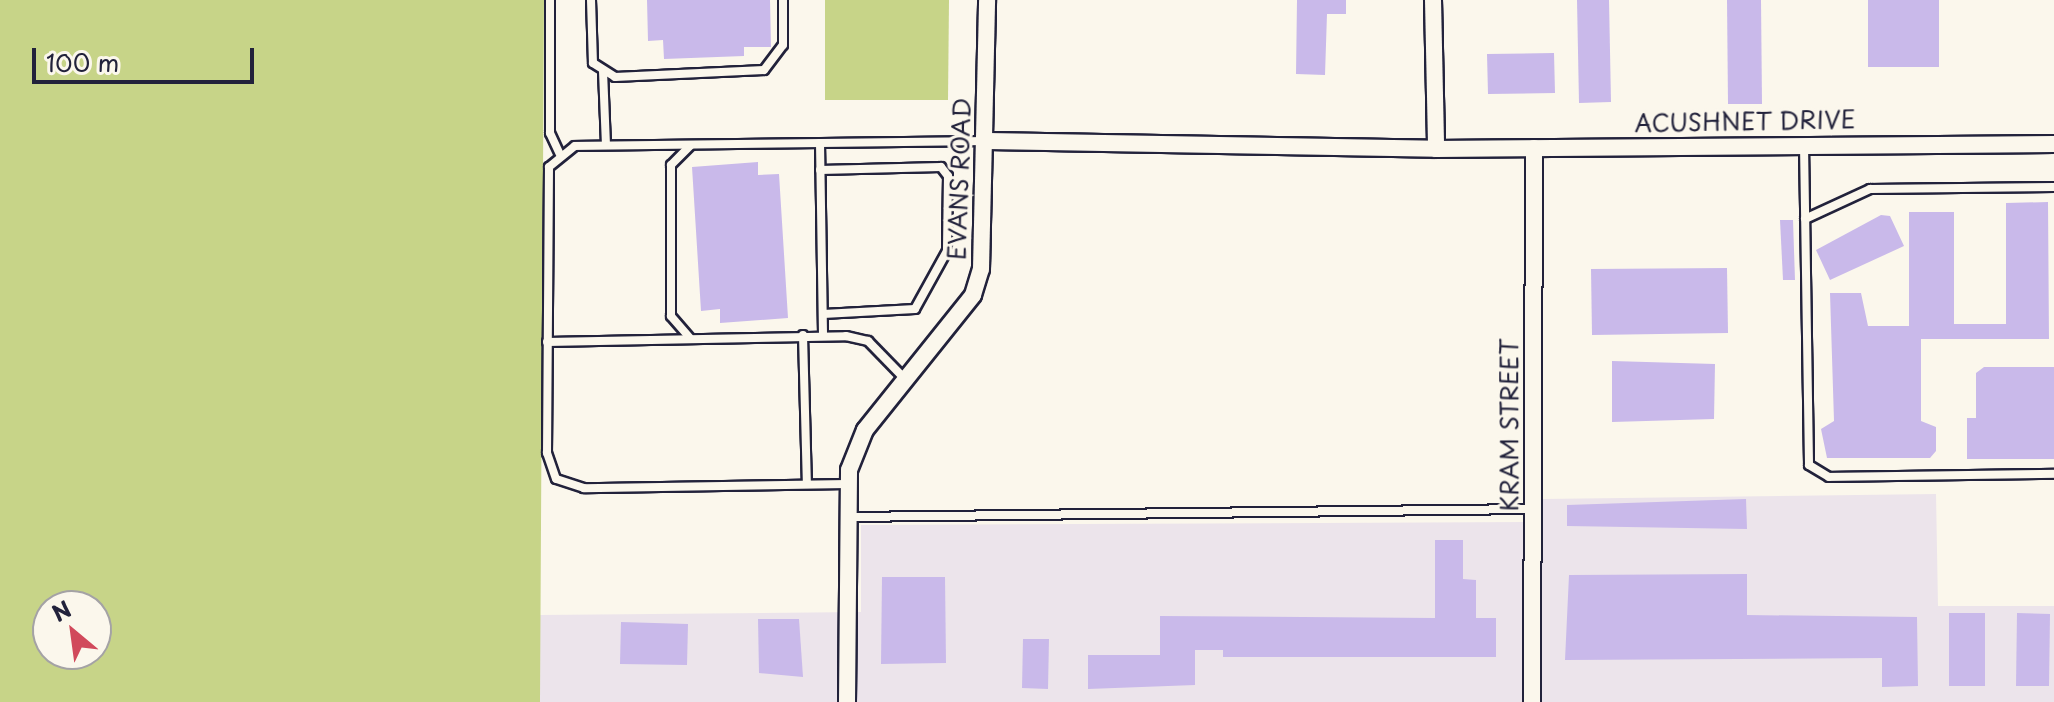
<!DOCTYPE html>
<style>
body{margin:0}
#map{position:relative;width:2054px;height:702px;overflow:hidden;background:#fbf7ec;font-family:"Playpen Sans",sans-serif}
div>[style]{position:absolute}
.built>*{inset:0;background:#ece4eb}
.green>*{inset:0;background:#c7d488}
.building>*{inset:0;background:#c9b9ea}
.roads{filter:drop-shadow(2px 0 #22223b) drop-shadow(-2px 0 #22223b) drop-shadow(0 2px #22223b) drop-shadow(0 -2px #22223b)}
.lane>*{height:8px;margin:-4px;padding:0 4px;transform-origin:4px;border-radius:4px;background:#fbf7ec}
.street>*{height:16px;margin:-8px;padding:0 8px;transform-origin:8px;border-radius:8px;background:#fbf7ec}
span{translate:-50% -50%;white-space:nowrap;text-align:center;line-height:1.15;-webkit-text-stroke:6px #fbf7ec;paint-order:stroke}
.street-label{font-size:24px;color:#22223b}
.north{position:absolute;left:32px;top:590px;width:80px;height:80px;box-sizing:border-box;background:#fbf7ec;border:2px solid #a4a2a5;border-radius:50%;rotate:331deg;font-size:22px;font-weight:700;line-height:32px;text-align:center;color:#22223b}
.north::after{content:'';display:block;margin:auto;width:28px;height:36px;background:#d1495b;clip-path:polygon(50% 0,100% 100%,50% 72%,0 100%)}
.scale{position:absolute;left:32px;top:48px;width:222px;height:36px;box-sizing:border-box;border:4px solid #22223b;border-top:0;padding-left:10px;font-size:24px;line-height:28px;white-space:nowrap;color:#22223b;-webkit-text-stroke:6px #fbf7ec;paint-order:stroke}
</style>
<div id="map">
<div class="built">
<div style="clip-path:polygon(1936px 494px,1938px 606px,2054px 606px,2054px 702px,540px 702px,540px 615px,861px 612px,861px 525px,1542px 522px,1543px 499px)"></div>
</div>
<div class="green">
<div style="clip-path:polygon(evenodd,0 0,544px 0,540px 702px,0 702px,0 0,96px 606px,96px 654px,48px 654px,48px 606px,96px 606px)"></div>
<div style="clip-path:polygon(825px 0,949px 0,948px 100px,825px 100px)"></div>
</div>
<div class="building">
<div style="clip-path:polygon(647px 0,770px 0,771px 47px,744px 47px,744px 56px,664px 59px,663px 40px,648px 41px)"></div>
<div style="clip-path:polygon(1297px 0,1346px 0,1346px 14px,1327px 14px,1325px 75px,1296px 74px)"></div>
<div style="clip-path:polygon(1577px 0,1609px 0,1611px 102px,1579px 103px)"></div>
<div style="clip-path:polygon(1727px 0,1761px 0,1762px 104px,1728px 104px)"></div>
<div style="clip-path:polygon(1868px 0,1939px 0,1939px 67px,1868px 67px)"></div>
<div style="clip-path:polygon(1554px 53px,1555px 93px,1488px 94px,1487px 54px)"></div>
<div style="clip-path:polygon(758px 162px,758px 175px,779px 174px,788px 318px,720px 323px,720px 309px,701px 311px,692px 167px)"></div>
<div style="clip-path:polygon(2048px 202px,2049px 339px,1921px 339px,1921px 421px,1936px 427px,1936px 451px,1930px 458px,1827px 458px,1821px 429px,1834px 421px,1830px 293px,1861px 293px,1868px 326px,1909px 326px,1909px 212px,1954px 212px,1954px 324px,2006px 324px,2006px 203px)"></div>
<div style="clip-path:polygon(1881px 215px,1890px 216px,1904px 246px,1830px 280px,1816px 250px)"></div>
<div style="clip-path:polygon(1780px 220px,1793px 220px,1795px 280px,1783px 280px)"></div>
<div style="clip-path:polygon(1727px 268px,1728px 333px,1592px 335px,1591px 269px)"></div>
<div style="clip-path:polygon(1612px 361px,1715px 364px,1714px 419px,1612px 422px)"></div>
<div style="clip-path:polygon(1984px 367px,2054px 367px,2054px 459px,1967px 459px,1967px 418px,1976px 418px,1976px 373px)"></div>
<div style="clip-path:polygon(1746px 499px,1747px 529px,1567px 526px,1567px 505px)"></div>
<div style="clip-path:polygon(1435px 540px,1463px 540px,1463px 579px,1476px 580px,1476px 618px,1496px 618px,1496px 657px,1223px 657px,1223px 650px,1195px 650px,1195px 685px,1088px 689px,1088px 655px,1160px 655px,1160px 616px,1435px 618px)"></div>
<div style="clip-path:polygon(1747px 574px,1747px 615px,1917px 617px,1918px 686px,1882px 687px,1882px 658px,1565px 660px,1569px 575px)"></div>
<div style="clip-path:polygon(882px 577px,945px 577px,946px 663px,881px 664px)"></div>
<div style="clip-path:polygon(1949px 613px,1985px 613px,1985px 686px,1949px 686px)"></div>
<div style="clip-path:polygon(2017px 613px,2050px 614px,2049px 686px,2016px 686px)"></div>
<div style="clip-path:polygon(758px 619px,799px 619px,803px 677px,759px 673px)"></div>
<div style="clip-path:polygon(621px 622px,688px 624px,687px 665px,620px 664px)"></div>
<div style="clip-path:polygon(1023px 639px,1049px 639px,1048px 689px,1022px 688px)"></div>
</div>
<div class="roads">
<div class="lane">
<div style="left:550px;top:0;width:133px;rotate:90deg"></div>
<div style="left:550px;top:133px;width:23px;rotate:65deg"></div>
<div style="left:591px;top:0;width:63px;rotate:88.2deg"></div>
<div style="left:593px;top:63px;width:26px;rotate:32deg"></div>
<div style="left:615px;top:77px;width:149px;rotate:-2.7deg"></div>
<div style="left:764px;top:70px;width:31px;rotate:-53deg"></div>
<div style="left:783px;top:45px;width:45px;rotate:-90deg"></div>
<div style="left:603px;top:71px;width:74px;rotate:87.7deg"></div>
<div style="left:820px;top:143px;width:193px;rotate:89.1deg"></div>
<div style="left:1804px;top:145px;width:320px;rotate:89.1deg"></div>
<div style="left:1809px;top:465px;width:23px;rotate:31deg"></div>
<div style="left:1829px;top:477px;width:225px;rotate:-0.8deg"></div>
<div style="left:820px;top:170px;width:121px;rotate:-1.4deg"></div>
<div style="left:941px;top:167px;width:11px;rotate:52deg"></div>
<div style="left:948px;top:176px;width:75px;rotate:90.8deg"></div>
<div style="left:947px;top:251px;width:66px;rotate:118.9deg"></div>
<div style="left:915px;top:309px;width:92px;rotate:176.9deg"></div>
<div style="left:1805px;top:219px;width:72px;rotate:-24.8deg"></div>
<div style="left:1870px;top:189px;width:184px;rotate:-0.6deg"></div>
<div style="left:803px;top:335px;width:149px;rotate:88.5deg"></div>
<div style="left:690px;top:338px;width:29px;rotate:-131deg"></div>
<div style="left:671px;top:316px;width:151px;rotate:-90deg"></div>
<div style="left:671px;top:165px;width:28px;rotate:-45deg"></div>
<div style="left:547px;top:342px;width:299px;rotate:-1.1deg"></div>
<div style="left:846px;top:336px;width:23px;rotate:13deg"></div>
<div style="left:868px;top:341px;width:52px;rotate:45.8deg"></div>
<div style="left:847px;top:484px;width:263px;rotate:179.1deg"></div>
<div style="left:584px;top:488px;width:29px;rotate:-162deg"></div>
<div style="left:556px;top:479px;width:28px;rotate:-109deg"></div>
<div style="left:547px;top:453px;width:286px;rotate:-89.6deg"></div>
<div style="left:549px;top:167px;width:33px;rotate:-39deg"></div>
<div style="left:575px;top:146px;width:408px;rotate:-0.7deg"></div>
<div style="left:848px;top:517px;width:685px;rotate:-0.67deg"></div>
</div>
<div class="street">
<div style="left:1433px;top:0;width:149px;rotate:88.8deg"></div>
<div style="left:988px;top:141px;width:448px;rotate:1deg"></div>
<div style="left:1436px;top:149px;width:618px;rotate:-0.46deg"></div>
<div style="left:847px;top:702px;width:232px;rotate:-89.5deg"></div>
<div style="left:849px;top:470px;width:43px;rotate:-68.2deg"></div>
<div style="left:865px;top:430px;width:173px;rotate:-51.3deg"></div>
<div style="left:973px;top:295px;width:27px;rotate:-73deg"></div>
<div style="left:981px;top:269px;width:269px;rotate:-88.7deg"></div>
<div style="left:1532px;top:702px;width:554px;rotate:-89.79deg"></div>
</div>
</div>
<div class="street-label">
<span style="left:1745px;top:121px;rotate:-1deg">ACUSHNET DRIVE</span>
<span style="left:959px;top:179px;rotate:-88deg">EVANS ROAD</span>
<span style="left:1509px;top:425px;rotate:-90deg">KRAM STREET</span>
</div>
<div class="north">N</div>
<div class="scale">100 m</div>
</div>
